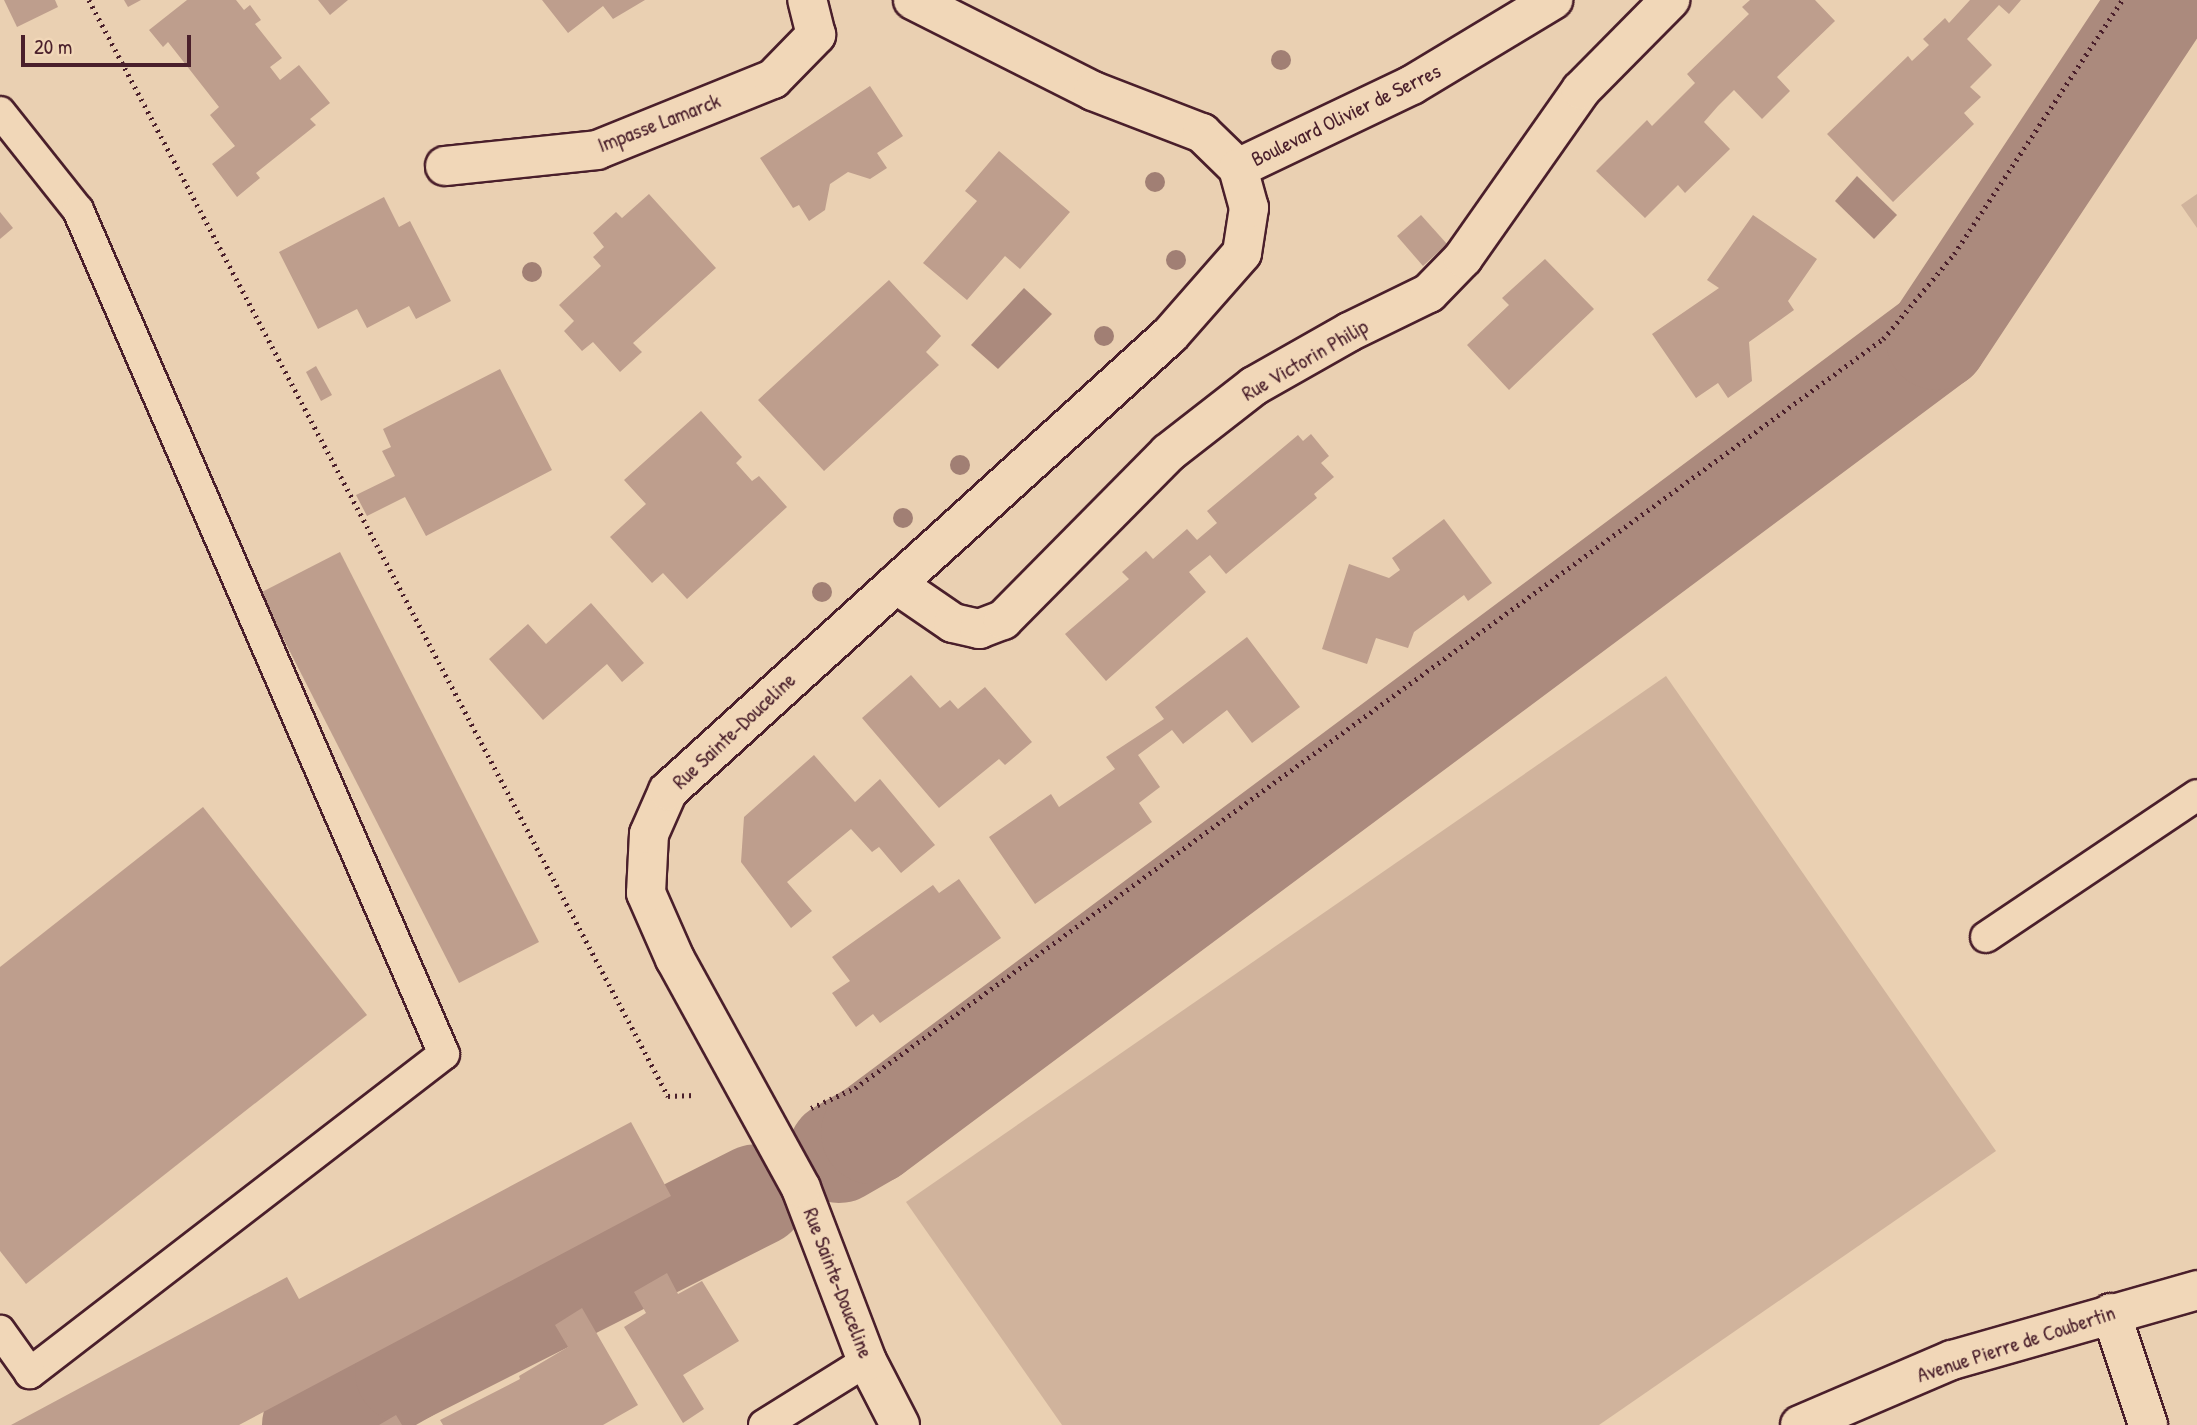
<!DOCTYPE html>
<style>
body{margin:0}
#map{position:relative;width:2197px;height:1425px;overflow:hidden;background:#ead0b2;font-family:"Patrick Hand",sans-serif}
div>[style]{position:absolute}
.green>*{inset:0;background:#d0b39c}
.water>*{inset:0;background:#ab8a7d}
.river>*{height:102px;margin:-51px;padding:0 51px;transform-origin:51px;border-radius:51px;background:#ab8a7d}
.building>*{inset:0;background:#be9e8d}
.path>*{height:4.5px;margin-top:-2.25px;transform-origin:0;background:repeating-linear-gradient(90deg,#4a1f2b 0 2px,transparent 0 7px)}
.roads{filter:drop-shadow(2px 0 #4a1f2b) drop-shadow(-2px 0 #4a1f2b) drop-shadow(0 2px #4a1f2b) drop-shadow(0 -2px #4a1f2b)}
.lane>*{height:30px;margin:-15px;padding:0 15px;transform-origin:15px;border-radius:15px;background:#f1d7b8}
.street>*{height:38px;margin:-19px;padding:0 19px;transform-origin:19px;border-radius:19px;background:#f1d7b8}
.secondary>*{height:38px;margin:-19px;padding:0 19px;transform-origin:19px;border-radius:19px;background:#f1d7b8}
.trees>*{width:20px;height:20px;margin:-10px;border-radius:50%;background:#a17f74}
span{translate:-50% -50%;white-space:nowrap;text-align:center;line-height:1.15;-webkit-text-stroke:5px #f1d7b8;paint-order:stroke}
.street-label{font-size:21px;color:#4a1f2b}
.scale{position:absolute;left:21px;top:35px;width:170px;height:32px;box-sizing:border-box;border:4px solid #4a1f2b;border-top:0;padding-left:9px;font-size:21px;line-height:24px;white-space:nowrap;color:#4a1f2b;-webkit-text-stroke:5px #f1d7b8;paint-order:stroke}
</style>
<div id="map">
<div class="green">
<div style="clip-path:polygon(2197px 194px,2197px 228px,2181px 205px)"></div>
<div style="clip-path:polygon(1666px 676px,1996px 1151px,1599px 1425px,1062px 1425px,906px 1202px)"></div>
</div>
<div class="water">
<div style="clip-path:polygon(1857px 176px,1897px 215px,1874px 239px,1835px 201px)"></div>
<div style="clip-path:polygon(1024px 288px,1052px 314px,998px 369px,971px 345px)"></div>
</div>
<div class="river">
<div style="left:839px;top:1152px;width:38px;rotate:-30deg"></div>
<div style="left:872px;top:1133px;width:1328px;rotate:-36.71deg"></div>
<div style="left:1937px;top:339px;width:406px;rotate:-56.5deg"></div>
<div style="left:313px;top:1425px;width:107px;rotate:-29.7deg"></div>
<div style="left:406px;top:1372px;width:392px;rotate:-26.8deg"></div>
</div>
<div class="building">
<div style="clip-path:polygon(4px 0,55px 0,58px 7px,17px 27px)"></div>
<div style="clip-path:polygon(124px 0,141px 0,128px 7px)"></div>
<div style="clip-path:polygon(187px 0,236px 0,244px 10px,250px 5px,261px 20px,255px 24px,282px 58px,270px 67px,280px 80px,299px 65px,330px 103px,310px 119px,316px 125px,256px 173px,260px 178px,237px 197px,212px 164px,235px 146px,210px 115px,219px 107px,168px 42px,163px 47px,149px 30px)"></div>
<div style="clip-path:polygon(318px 0,348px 0,330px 15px)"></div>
<div style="clip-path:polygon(542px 0,645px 0,613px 19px,603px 6px,568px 33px)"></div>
<div style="clip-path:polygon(1750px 0,1815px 0,1835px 21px,1777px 77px,1790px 91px,1762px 119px,1734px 90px,1718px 106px,1704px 122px,1730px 149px,1685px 193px,1678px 185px,1645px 218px,1596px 171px,1647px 120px,1652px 126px,1695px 83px,1687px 74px,1749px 14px,1742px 7px)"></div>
<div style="clip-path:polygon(1970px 0,2021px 0,2009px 14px,1999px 5px,1967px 39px,1992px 65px,1970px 87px,1981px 97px,1964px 113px,1974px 124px,1893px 202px,1827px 134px,1908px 56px,1912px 61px,1929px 45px,1923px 39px,1945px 18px,1949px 23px)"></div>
<div style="clip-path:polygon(870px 86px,903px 136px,877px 153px,887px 168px,870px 179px,848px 172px,830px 184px,825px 210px,809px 221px,799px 205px,793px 208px,760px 158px)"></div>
<div style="clip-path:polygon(999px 151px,1070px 212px,1020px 269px,1005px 256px,967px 300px,923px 263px,977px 201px,965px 191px)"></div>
<div style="clip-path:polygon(649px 194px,716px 268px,633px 343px,642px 352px,620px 372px,593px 342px,582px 351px,564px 331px,574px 321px,559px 305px,601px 266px,593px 257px,604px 247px,593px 233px,616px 212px,622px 218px)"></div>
<div style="clip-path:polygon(384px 197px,399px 227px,410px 221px,451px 301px,416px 319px,409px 306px,367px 328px,357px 309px,318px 329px,279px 252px)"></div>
<div style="clip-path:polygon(0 212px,13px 228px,0 239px)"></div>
<div style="clip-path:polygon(1421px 215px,1447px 244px,1423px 266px,1397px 236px)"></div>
<div style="clip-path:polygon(1753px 215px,1817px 259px,1788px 301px,1794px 310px,1749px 342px,1752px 381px,1728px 398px,1718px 383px,1696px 398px,1652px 334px,1719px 288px,1707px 280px)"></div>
<div style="clip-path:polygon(1545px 259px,1594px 309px,1509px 390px,1467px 345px,1509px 305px,1502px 298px)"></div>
<div style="clip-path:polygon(889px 280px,941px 336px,926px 352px,939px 365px,824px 471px,758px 400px)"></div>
<div style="clip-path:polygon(316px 366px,332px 395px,321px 401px,306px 372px)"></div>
<div style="clip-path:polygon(500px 369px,552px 470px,426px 536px,405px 497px,367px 516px,356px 495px,395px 476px,382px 451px,391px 447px,383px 429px)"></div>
<div style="clip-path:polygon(701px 411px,742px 457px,736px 463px,752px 481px,759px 476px,787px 507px,687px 599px,663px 573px,652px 583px,610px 537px,646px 504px,624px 480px)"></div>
<div style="clip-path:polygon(1311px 434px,1329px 456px,1321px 463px,1334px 477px,1314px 494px,1317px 498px,1226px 574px,1210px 555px,1189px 572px,1206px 592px,1106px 681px,1065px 634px,1129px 579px,1122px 572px,1146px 551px,1153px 559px,1187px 529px,1197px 540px,1217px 523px,1207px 511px,1298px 435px,1303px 441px)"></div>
<div style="clip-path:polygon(1444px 519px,1492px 583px,1468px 601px,1464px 595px,1414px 632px,1408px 648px,1376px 638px,1367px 664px,1322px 649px,1349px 564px,1389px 578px,1400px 570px,1392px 558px)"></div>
<div style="clip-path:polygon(340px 552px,539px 942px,459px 983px,260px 593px)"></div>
<div style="clip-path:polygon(591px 603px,644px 663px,622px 682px,607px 664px,543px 720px,489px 659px,528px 624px,546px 644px)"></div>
<div style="clip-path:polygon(1247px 637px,1300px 707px,1252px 743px,1227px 710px,1183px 744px,1172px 730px,1138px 755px,1160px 787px,1139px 803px,1152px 822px,1035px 904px,989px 837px,1051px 794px,1059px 807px,1115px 769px,1106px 757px,1164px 719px,1155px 707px)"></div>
<div style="clip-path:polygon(911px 675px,940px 708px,950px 700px,958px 709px,985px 687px,1032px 742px,1005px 765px,999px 759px,939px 808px,862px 718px)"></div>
<div style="clip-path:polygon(814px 755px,855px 802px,880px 779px,935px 845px,901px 873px,879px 847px,872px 852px,851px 829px,787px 882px,812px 911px,791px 928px,741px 862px,744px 817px)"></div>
<div style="clip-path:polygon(203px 807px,367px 1015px,26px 1284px,0 1251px,0 967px)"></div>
<div style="clip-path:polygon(959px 879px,1001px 938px,880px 1023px,873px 1014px,856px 1027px,832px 993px,850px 981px,832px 957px,933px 885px,939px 893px)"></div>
<div style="clip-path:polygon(631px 1122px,671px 1196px,239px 1425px,11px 1425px,287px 1277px,299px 1299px)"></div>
<div style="clip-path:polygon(667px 1273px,678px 1294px,702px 1281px,739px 1341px,683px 1375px,704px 1409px,683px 1423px,624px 1327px,646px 1313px,634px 1292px)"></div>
<div style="clip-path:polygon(582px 1308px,638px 1405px,603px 1425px,443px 1425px,440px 1420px,520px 1379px,519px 1376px,568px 1347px,555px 1325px)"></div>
<div style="clip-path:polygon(396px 1415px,402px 1425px,379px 1425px)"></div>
</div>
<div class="path">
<div style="left:89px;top:0;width:1240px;rotate:62.15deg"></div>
<div style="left:668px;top:1096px;width:27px;rotate:-2deg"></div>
<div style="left:811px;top:1108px;width:48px;rotate:-24.4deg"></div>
<div style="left:855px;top:1088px;width:1272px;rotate:-36.08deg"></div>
<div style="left:1883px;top:339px;width:111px;rotate:-50.1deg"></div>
<div style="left:1954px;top:254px;width:305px;rotate:-56.5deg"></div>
</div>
<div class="roads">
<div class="lane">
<div style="left:0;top:112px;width:125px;rotate:51.5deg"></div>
<div style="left:78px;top:210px;width:920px;rotate:66.56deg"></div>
<div style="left:444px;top:1054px;width:523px;rotate:142.38deg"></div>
<div style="left:30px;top:1373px;width:52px;rotate:-125.5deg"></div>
<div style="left:1986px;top:937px;width:254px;rotate:-33.9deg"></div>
<div style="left:764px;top:1425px;width:121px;rotate:-31.9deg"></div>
</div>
<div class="street">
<div style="left:913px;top:0;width:202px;rotate:26.8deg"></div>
<div style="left:1093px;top:91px;width:117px;rotate:21.1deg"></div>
<div style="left:1202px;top:133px;width:50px;rotate:44.2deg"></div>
<div style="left:445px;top:166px;width:153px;rotate:-6deg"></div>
<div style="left:597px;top:150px;width:190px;rotate:-22deg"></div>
<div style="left:773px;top:79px;width:62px;rotate:-45.7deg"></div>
<div style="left:816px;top:35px;width:36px;rotate:-104deg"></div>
<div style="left:1238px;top:168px;width:193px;rotate:-25.5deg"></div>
<div style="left:1412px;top:85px;width:165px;rotate:-31.1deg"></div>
<div style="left:896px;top:584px;width:69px;rotate:34.4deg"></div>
<div style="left:953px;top:623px;width:27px;rotate:13deg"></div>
<div style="left:979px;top:629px;width:26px;rotate:-21deg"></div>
<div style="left:1003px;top:620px;width:235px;rotate:-45.3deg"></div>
<div style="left:1168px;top:453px;width:109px;rotate:-37.9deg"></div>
<div style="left:1254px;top:386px;width:109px;rotate:-29.6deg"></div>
<div style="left:1349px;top:332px;width:89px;rotate:-26deg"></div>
<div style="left:1429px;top:293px;width:49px;rotate:-45.8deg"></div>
<div style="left:1463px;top:258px;width:205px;rotate:-54.9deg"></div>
<div style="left:1581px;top:90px;width:127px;rotate:-45.3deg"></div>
<div style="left:2111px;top:1313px;width:118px;rotate:71.7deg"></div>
<div style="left:900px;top:1425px;width:72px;rotate:-117.3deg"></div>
<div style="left:867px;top:1361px;width:185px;rotate:-110.9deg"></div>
<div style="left:801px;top:1188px;width:261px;rotate:-118.8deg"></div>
<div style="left:675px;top:959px;width:72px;rotate:-113.7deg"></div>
<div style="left:646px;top:893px;width:59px;rotate:-87.1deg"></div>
<div style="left:649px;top:834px;width:47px;rotate:-66.2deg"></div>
<div style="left:668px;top:791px;width:678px;rotate:-42.25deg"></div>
<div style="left:1170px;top:335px;width:109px;rotate:-48.7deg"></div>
<div style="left:1242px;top:253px;width:46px;rotate:-81.2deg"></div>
<div style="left:1249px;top:208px;width:41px;rotate:-105.4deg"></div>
</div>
<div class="secondary">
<div style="left:1800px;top:1425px;width:165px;rotate:-23.2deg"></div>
<div style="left:1952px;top:1360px;width:255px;rotate:-15.9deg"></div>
</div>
</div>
<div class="trees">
<div style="left:1281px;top:60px"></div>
<div style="left:1155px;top:182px"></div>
<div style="left:1176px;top:260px"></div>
<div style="left:532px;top:272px"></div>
<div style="left:1104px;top:336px"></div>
<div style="left:960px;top:465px"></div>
<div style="left:903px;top:518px"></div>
<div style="left:822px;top:592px"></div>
</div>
<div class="street-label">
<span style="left:1346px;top:115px;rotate:-26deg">Boulevard Olivier de Serres</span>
<span style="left:659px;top:123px;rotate:-21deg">Impasse Lamarck</span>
<span style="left:1305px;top:360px;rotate:-30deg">Rue Victorin Philip</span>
<span style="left:734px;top:731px;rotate:-43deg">Rue Sainte-Douceline</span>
<span style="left:838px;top:1283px;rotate:69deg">Rue Sainte-Douceline</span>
<span style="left:2016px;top:1344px;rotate:-18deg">Avenue Pierre de Coubertin</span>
</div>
<div class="scale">20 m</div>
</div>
